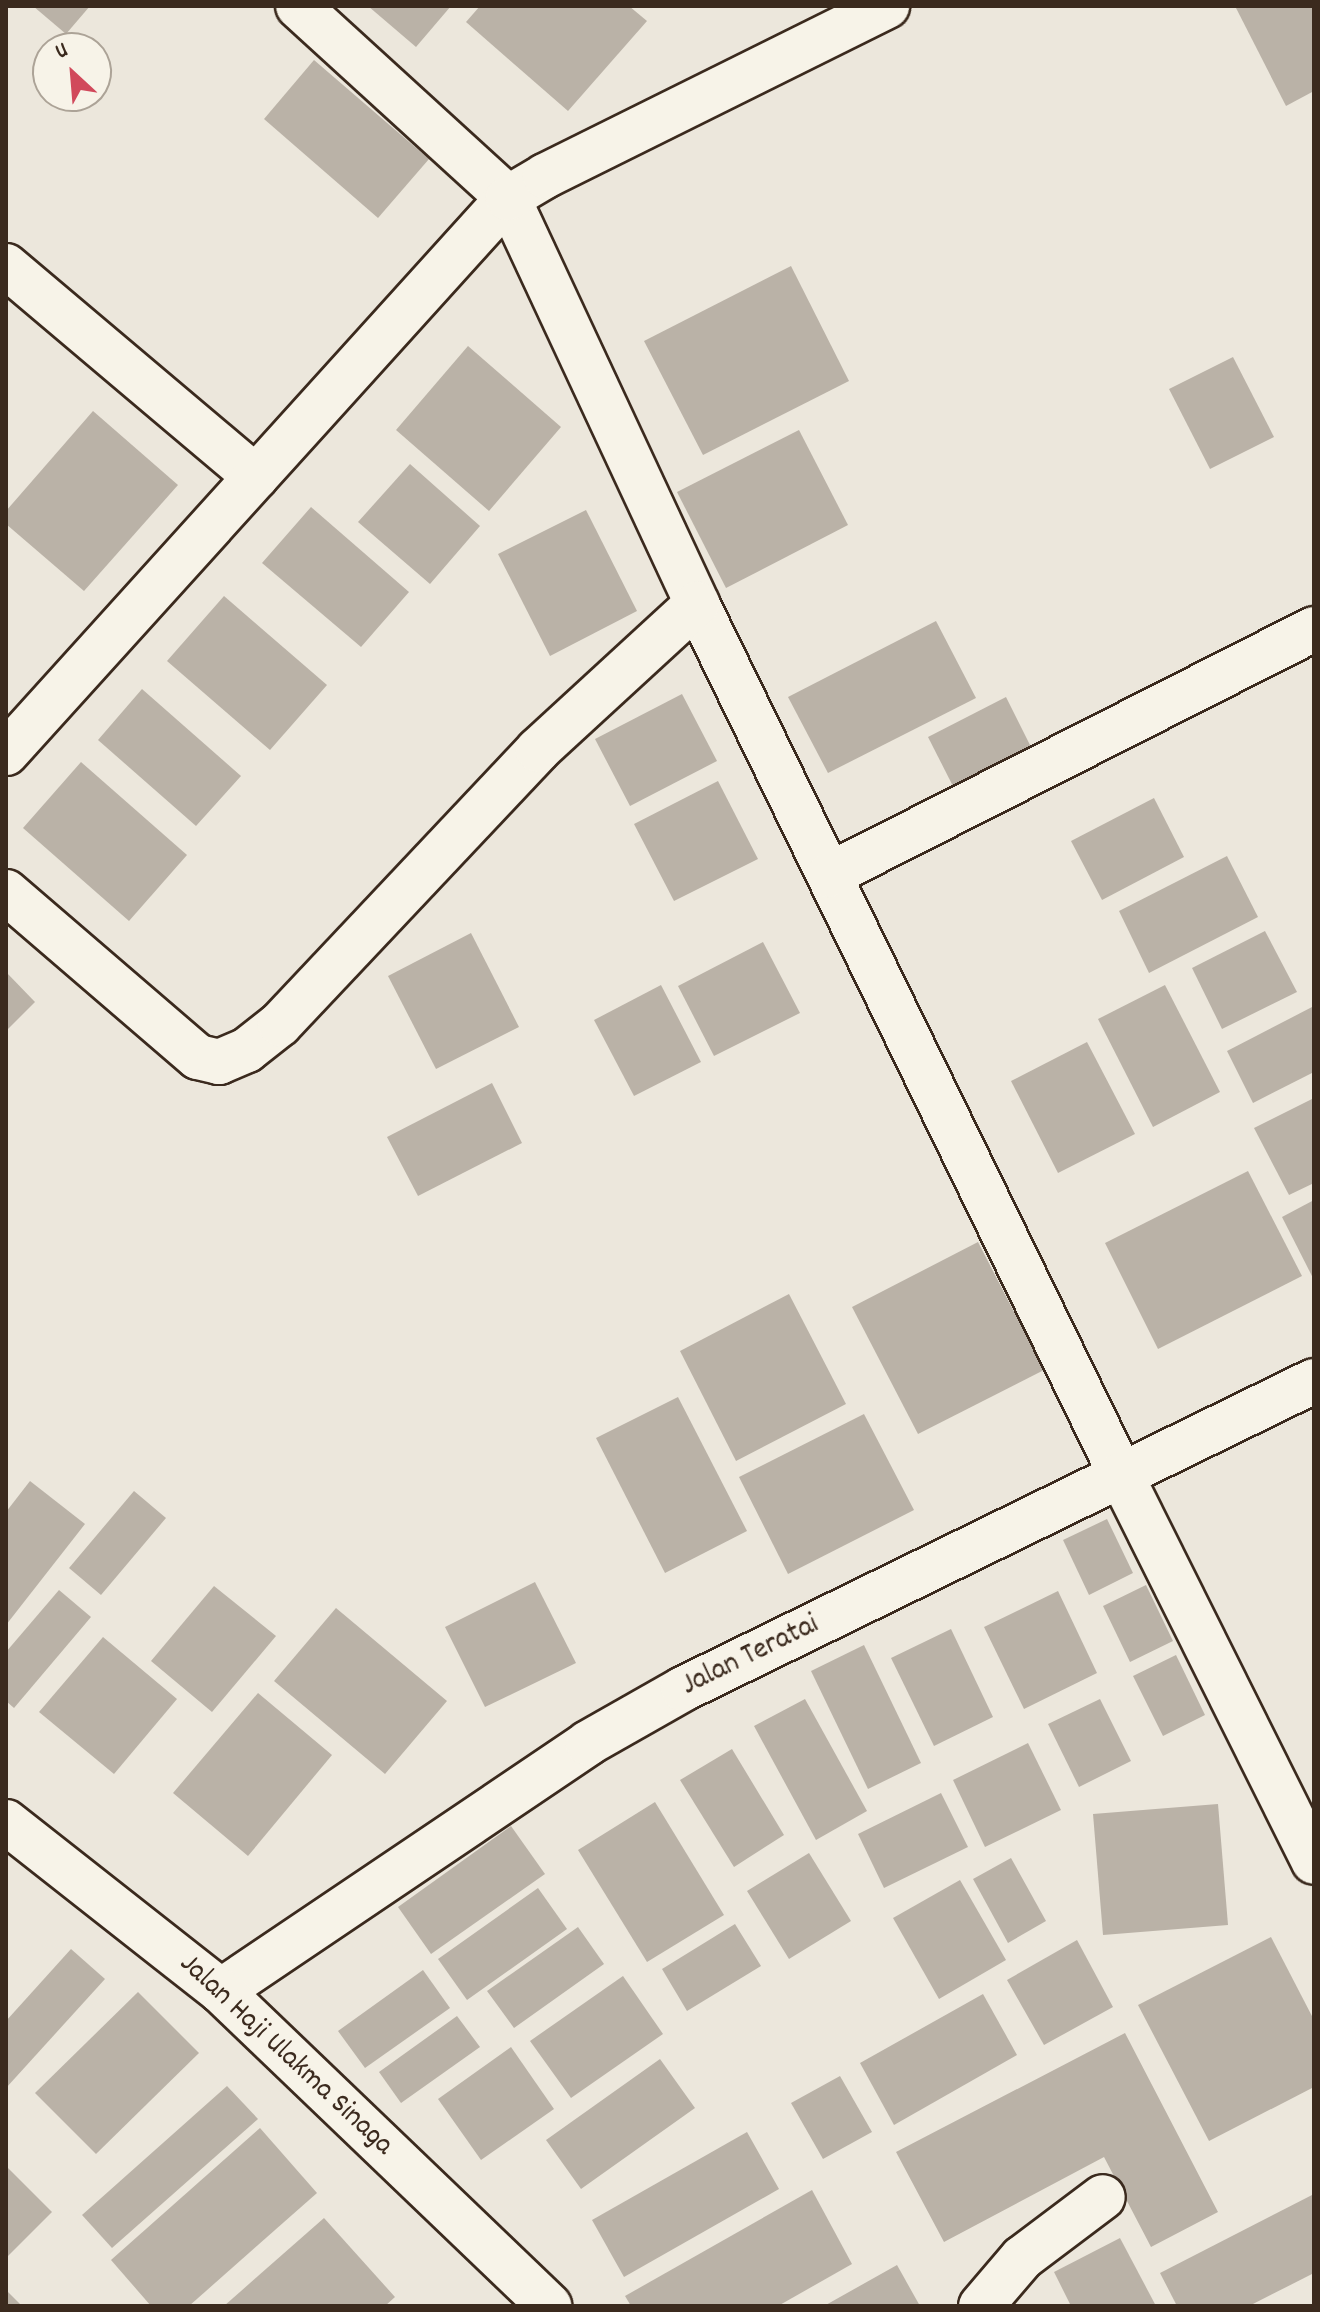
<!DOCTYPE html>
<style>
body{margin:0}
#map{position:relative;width:1320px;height:2312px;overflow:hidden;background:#ece7dc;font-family:Dekko,sans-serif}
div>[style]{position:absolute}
.building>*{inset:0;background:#bab2a7}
.roads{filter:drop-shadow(2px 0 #3b2a1e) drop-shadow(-2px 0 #3b2a1e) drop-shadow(0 2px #3b2a1e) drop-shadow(0 -2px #3b2a1e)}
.minor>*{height:44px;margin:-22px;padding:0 22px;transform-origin:22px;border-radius:22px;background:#f7f3e8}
.major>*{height:44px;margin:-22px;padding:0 22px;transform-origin:22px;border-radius:22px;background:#f7f3e8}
span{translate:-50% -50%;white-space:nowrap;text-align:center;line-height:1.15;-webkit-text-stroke:6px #f7f3e8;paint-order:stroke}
.street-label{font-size:30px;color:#3b2a1e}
.frame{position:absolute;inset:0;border:8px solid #3b2a1e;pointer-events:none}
.north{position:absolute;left:32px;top:32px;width:80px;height:80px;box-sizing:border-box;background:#f7f3e8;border:2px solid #aca397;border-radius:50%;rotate:334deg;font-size:22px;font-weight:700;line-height:32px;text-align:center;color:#3b2a1e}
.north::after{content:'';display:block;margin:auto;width:28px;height:36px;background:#d1495b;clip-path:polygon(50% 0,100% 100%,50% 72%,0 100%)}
</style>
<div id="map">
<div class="building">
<div style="clip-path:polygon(33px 6px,90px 6px,66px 34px)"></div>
<div style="clip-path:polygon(368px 6px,451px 6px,416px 47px)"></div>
<div style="clip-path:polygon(480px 6px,629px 6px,647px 21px,568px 111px,466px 22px)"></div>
<div style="clip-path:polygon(1235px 6px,1314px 6px,1314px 91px,1286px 106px)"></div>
<div style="clip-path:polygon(314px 60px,429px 159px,378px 218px,264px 119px)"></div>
<div style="clip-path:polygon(791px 266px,849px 381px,703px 455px,644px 341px)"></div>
<div style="clip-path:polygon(468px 346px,561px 427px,489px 511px,396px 430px)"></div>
<div style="clip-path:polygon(1233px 357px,1274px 437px,1210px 469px,1169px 389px)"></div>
<div style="clip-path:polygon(93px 411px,178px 485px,84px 591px,6px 524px,6px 511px)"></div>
<div style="clip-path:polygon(799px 430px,848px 525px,726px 588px,677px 492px)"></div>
<div style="clip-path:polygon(410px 464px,480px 526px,430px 584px,358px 522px)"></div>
<div style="clip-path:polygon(311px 507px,409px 592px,361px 647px,262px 563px)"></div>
<div style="clip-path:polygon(586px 510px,637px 611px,550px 656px,498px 554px)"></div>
<div style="clip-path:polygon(224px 596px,327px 685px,270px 750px,167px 661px)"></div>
<div style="clip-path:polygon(936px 621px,976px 698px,828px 773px,788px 697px)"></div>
<div style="clip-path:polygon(142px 689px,241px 776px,196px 826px,98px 740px)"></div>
<div style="clip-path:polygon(682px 694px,717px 761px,630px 806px,595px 739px)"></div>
<div style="clip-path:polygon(1006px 697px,1036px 757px,958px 796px,928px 737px)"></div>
<div style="clip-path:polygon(81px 762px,187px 855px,129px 921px,23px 828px)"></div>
<div style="clip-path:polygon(718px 781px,758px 859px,674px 901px,634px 824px)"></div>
<div style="clip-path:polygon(1154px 798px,1184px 857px,1102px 900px,1071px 841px)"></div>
<div style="clip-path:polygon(1227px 856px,1258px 917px,1149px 973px,1119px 911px)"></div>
<div style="clip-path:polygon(1265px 931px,1297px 992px,1222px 1029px,1192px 968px)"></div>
<div style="clip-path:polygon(471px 933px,519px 1027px,436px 1069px,388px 976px)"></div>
<div style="clip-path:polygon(763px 942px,800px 1013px,714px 1056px,678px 986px)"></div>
<div style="clip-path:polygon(6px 972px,35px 1002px,6px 1031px)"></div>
<div style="clip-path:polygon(661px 985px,701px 1062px,634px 1096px,594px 1020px)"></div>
<div style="clip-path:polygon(1165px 985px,1220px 1092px,1153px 1127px,1098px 1019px)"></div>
<div style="clip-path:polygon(1314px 1006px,1314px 1072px,1253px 1103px,1227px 1051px)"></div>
<div style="clip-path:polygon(1087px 1042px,1135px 1134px,1058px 1173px,1011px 1081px)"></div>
<div style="clip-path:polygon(492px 1083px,522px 1143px,418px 1196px,387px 1137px)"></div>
<div style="clip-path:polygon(1314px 1098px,1314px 1183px,1289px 1195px,1254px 1128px)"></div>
<div style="clip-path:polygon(1248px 1171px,1302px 1276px,1158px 1349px,1105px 1243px)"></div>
<div style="clip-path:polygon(1314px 1200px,1314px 1280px,1282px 1217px)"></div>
<div style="clip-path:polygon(978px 1242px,1044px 1370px,918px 1434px,852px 1307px)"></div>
<div style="clip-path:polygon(789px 1294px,846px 1404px,736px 1461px,680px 1351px)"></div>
<div style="clip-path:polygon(678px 1397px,747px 1531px,665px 1573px,596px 1438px)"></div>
<div style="clip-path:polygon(864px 1414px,914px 1510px,788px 1574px,739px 1477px)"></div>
<div style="clip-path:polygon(30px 1481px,85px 1524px,6px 1625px,6px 1512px)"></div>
<div style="clip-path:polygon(134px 1491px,166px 1518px,101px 1595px,69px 1568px)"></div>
<div style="clip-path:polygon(1107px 1519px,1133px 1573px,1089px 1595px,1063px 1540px)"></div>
<div style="clip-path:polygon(535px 1582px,576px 1663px,485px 1707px,445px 1627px)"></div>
<div style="clip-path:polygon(1146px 1585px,1173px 1641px,1130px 1662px,1103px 1606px)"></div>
<div style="clip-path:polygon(214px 1586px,276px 1636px,212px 1712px,151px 1661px)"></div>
<div style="clip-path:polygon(59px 1590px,91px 1617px,14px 1708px,6px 1701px,6px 1652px)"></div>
<div style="clip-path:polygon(1058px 1591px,1097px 1673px,1024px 1709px,984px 1627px)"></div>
<div style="clip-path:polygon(336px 1608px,447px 1701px,385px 1774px,274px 1681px)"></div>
<div style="clip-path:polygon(951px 1629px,993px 1717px,934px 1746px,891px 1658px)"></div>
<div style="clip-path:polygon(103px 1637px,177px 1699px,114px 1774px,39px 1712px)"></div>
<div style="clip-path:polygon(864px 1645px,921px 1763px,868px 1789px,811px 1671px)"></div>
<div style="clip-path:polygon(1176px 1655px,1205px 1715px,1163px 1736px,1133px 1676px)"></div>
<div style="clip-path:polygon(258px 1693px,332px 1755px,248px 1856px,173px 1793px)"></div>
<div style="clip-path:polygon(805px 1699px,867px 1811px,816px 1840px,754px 1726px)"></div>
<div style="clip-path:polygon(1100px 1699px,1131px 1761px,1079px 1787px,1048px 1724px)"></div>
<div style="clip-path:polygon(1028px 1743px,1061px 1810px,985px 1847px,953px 1780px)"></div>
<div style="clip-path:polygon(732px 1749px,784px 1835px,734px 1867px,680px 1780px)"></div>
<div style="clip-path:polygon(941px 1793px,968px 1847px,884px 1888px,858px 1834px)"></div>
<div style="clip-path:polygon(655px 1802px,724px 1915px,647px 1962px,578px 1850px)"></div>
<div style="clip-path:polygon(1218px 1804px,1228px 1925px,1103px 1935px,1093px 1814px)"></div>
<div style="clip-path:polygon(511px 1826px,545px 1874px,431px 1954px,398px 1907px)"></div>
<div style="clip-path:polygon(809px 1853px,851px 1921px,789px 1959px,747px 1891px)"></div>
<div style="clip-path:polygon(1011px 1858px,1046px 1921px,1008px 1943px,973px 1879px)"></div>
<div style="clip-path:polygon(960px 1880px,1006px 1960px,939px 1999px,893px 1918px)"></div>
<div style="clip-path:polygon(538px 1888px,567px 1929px,467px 2000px,438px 1959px)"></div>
<div style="clip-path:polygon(735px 1924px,761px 1966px,687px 2011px,662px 1969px)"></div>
<div style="clip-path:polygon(578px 1927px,604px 1964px,514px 2028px,487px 1991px)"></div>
<div style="clip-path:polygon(1271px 1937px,1314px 2020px,1314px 2087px,1209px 2141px,1138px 2005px)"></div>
<div style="clip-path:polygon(1077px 1940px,1113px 2007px,1044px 2045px,1007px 1980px)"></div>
<div style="clip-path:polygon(71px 1949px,105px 1979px,6px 2088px,6px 2021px)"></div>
<div style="clip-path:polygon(423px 1970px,450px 2008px,365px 2068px,338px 2031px)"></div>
<div style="clip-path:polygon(623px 1976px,663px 2034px,571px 2098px,530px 2041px)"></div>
<div style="clip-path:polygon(138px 1992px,199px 2053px,96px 2154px,35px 2093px)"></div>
<div style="clip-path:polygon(983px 1994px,1017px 2055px,894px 2125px,860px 2063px)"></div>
<div style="clip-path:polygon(457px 2016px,480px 2047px,401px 2103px,379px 2072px)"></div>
<div style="clip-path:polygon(1125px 2033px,1218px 2212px,1151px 2247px,1104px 2157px,944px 2242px,896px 2152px)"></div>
<div style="clip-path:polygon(511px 2047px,554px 2109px,481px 2160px,438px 2099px)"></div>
<div style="clip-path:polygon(660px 2059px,695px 2108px,581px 2189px,546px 2140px)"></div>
<div style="clip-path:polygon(840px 2076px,872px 2132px,823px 2159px,791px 2103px)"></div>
<div style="clip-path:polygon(227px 2086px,258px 2119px,112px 2248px,82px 2215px)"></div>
<div style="clip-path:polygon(260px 2128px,317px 2193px,189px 2306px,151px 2306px,111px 2260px)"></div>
<div style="clip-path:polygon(747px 2132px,779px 2189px,624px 2277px,592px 2220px)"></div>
<div style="clip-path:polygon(6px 2166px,52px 2212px,6px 2258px)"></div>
<div style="clip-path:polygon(812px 2190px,852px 2264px,778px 2306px,631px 2306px,625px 2296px)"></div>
<div style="clip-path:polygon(1314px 2194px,1314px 2273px,1249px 2306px,1177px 2306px,1160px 2273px)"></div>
<div style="clip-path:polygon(324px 2218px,395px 2297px,385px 2306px,224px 2306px)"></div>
<div style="clip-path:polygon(1120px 2238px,1156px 2306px,1071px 2306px,1054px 2272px)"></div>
<div style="clip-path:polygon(897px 2265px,920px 2306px,824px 2306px)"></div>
<div style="clip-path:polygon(6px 2290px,22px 2306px,6px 2306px)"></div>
</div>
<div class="roads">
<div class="minor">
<div style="left:298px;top:6px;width:285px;rotate:42.4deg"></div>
<div style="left:508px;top:198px;width:448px;rotate:65deg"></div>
<div style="left:697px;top:604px;width:969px;rotate:64.04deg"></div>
<div style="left:1121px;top:1475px;width:432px;rotate:63.5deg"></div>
<div style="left:6px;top:266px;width:327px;rotate:40.2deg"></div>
<div style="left:6px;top:753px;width:748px;rotate:-47.87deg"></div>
<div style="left:508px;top:198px;width:43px;rotate:-30.7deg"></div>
<div style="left:545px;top:176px;width:382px;rotate:-26.4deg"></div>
<div style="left:829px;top:875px;width:544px;rotate:-26.89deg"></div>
<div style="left:6px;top:892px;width:253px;rotate:40.7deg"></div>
<div style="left:198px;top:1057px;width:22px;rotate:13deg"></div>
<div style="left:219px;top:1062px;width:30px;rotate:-23deg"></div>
<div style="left:247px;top:1050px;width:42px;rotate:-38.2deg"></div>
<div style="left:280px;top:1024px;width:376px;rotate:-46.7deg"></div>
<div style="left:538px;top:750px;width:216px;rotate:-42.6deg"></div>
<div style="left:221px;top:1991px;width:443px;rotate:-34deg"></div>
<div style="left:588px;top:1743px;width:109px;rotate:-29.6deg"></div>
<div style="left:683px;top:1689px;width:702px;rotate:-26.02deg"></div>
<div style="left:981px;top:2306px;width:63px;rotate:-49.5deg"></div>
<div style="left:1022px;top:2258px;width:101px;rotate:-37deg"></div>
</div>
<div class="major">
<div style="left:6px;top:1822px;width:273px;rotate:38.2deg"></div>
<div style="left:221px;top:1991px;width:455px;rotate:43.8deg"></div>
</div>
</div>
<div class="street-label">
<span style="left:751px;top:1657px;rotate:-26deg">Jalan Teratai</span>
<span style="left:285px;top:2056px;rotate:43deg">Jalan Haji Ulakma Sinaga</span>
</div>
<div class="frame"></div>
<div class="north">U</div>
</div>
